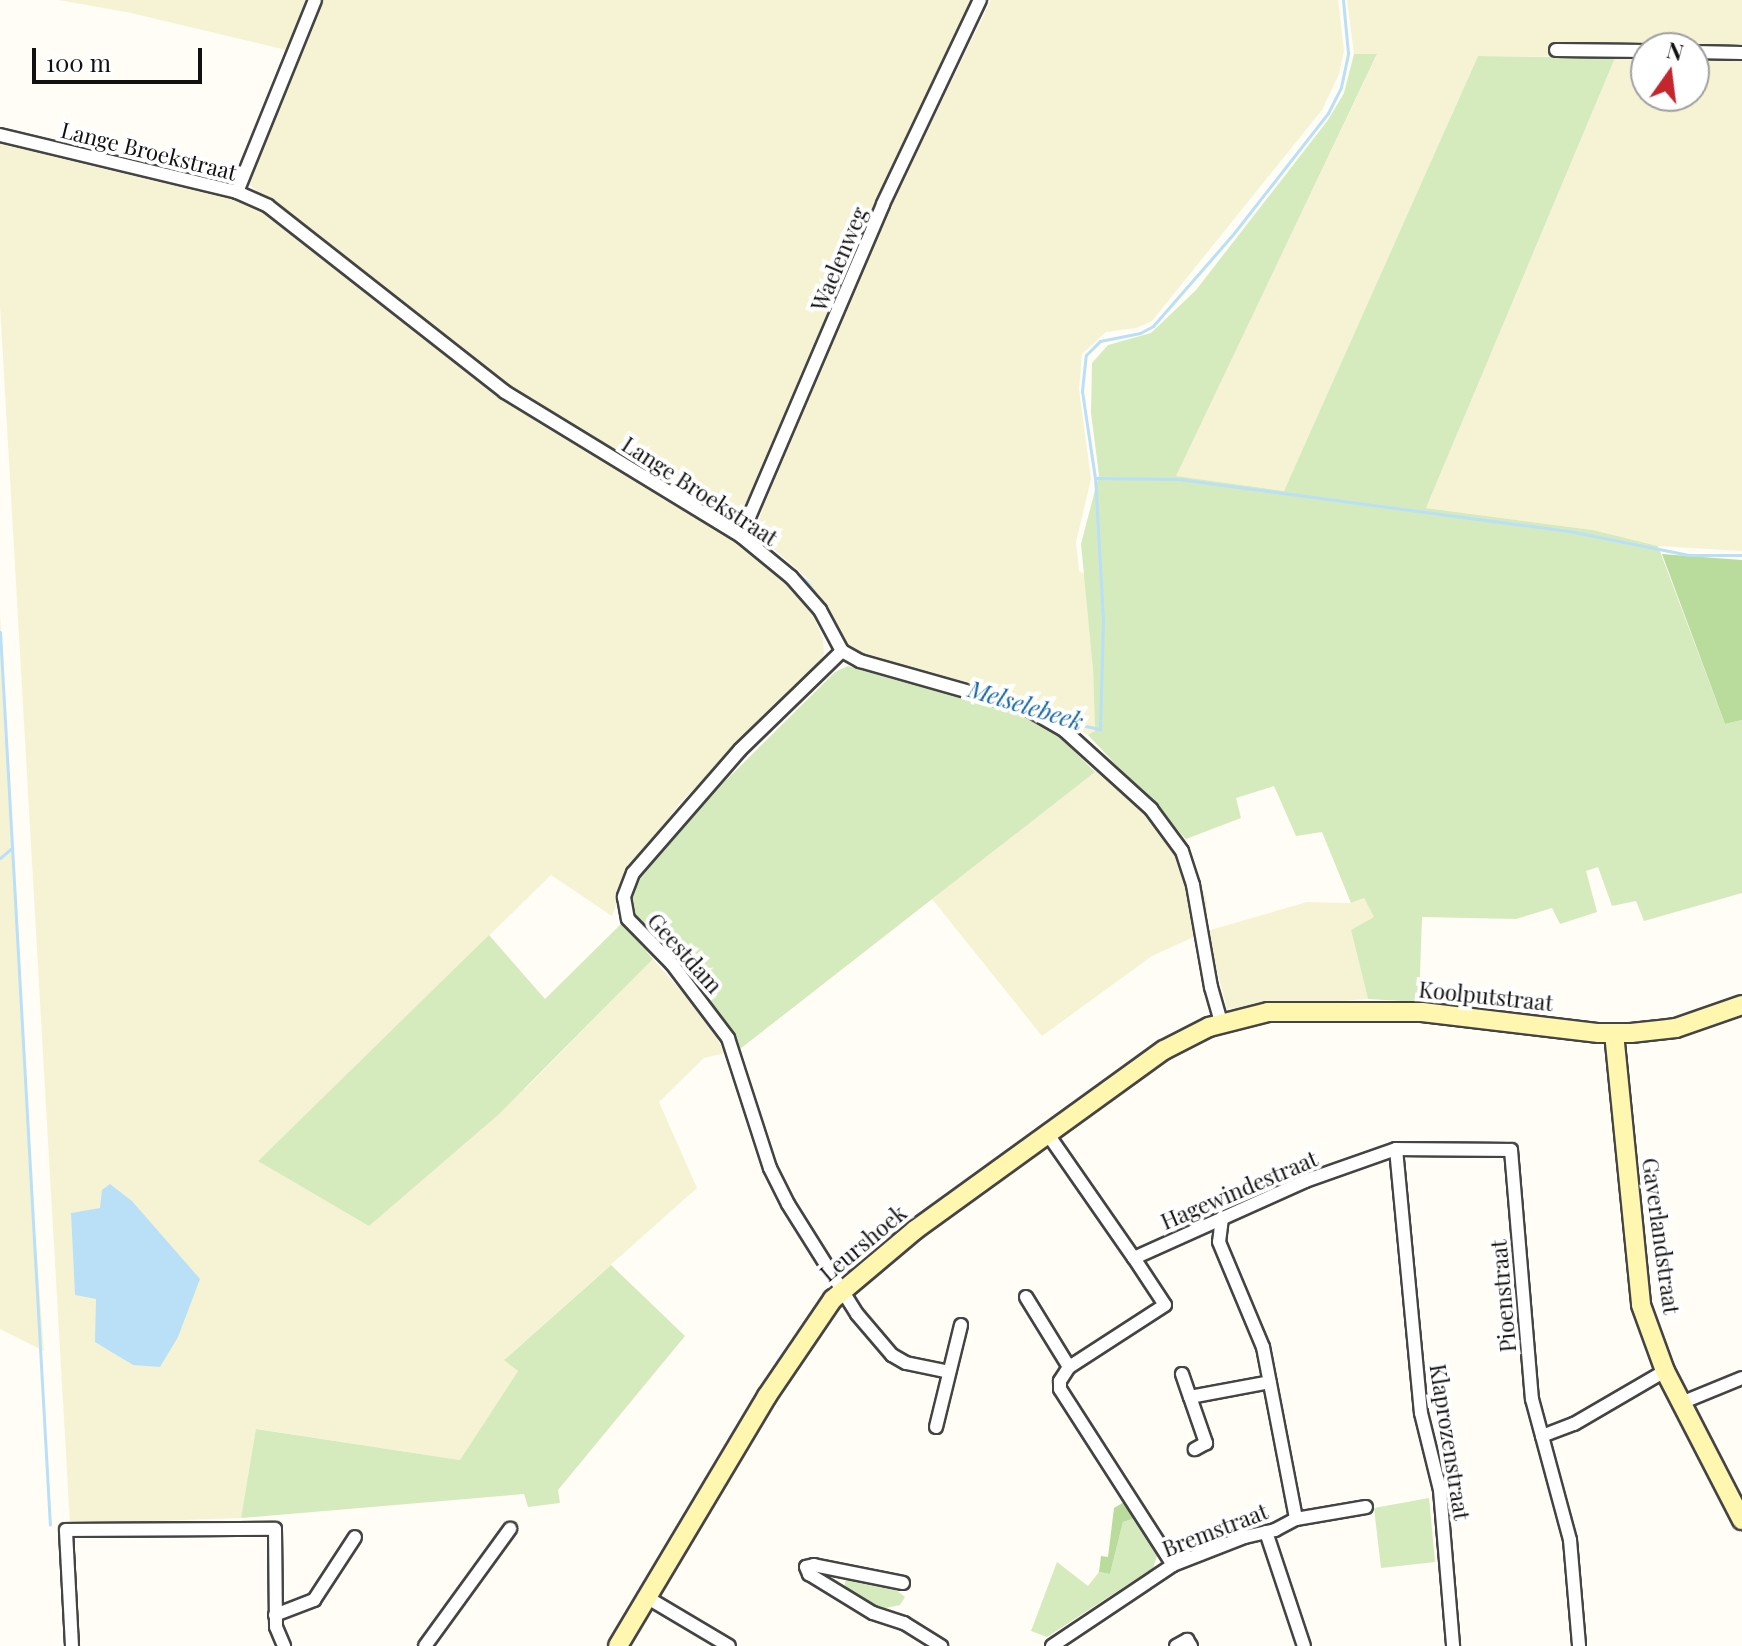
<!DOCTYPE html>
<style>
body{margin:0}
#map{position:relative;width:1742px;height:1646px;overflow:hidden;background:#fffdf5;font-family:"Playfair Display",serif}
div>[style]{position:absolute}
.farmland>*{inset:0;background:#f6f3d4}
.green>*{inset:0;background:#d5ebbd}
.forest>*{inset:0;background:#b9dc9c}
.water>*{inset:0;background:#b9e0f7}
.stream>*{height:3px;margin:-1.5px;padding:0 1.5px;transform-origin:1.5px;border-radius:1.5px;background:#b9e0f7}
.roads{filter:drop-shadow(2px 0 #444) drop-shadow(-2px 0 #444) drop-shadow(0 2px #444) drop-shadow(0 -2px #444)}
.street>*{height:12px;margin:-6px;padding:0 6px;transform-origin:6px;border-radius:6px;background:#fff}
.secondary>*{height:18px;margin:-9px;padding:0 9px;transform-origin:9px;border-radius:9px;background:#fff6b0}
span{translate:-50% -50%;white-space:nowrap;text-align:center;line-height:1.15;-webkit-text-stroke:8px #fff;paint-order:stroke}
.street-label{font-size:22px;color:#111}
.water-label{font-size:24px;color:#1768a6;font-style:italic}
.north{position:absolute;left:1630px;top:32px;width:80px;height:80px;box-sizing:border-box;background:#fff;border:2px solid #a0a0a0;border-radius:50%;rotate:14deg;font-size:22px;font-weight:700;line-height:32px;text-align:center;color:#111}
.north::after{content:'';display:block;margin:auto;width:28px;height:36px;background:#c4262e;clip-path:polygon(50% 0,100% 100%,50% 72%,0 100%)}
.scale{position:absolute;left:32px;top:48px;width:170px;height:36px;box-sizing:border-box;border:4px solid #111;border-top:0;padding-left:10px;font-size:24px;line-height:28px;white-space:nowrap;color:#111;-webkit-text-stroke:6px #fff;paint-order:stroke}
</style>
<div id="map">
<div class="farmland">
<div style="clip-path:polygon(59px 0,306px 0,286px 50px,131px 13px)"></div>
<div style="clip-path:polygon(320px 0,973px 0,880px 200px,739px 524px,729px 523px,494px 377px,247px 183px)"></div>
<div style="clip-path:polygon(991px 0,1338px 0,1344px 51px,1339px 74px,1322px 110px,1152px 321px,1136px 328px,1106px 332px,1082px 354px,1079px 389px,1091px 479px,1076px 542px,1079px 571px,1087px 575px,1093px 669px,1095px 731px,1088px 735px,1020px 700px,865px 657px,843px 640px,808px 579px,755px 533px,763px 507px,889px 210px)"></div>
<div style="clip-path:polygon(1347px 0,1742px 0,1742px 50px,1569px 48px,1569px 57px,1478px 56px,1284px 491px,1175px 476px,1377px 55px,1354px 54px)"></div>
<div style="clip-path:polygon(1615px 58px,1646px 59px,1646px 96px,1694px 96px,1694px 60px,1742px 60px,1742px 551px,1658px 546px,1593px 530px,1426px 508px)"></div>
<div style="clip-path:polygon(0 141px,242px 199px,265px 209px,396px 310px,493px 394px,741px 545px,791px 588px,814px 617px,823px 639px,824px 654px,818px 666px,679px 804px,627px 876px,612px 916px,551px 875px,258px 1161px,525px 1089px,653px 959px,706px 1019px,725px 1053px,704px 1058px,659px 1102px,697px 1188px,505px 1359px,518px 1371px,460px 1460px,257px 1429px,241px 1518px,70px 1524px,0 305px)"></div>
<div style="clip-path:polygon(0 613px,31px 1178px,44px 1351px,0 1329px)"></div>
<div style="clip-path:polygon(1111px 759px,1186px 839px,1207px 902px,1207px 931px,1307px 902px,1351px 903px,1364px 898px,1375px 917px,1351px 930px,1368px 999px,1227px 1009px,1207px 931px,1152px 956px,1042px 1036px,932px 899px)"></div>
</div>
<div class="green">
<div style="clip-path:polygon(1354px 54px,1377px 54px,1176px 476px,1284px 491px,1478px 56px,1615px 58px,1426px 508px,1593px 530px,1658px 546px,1725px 724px,1742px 720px,1742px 893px,1644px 921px,1636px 901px,1612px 906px,1598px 867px,1586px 871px,1597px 912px,1560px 924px,1552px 908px,1516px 919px,1422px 917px,1419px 1002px,1368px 999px,1351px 930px,1374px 917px,1364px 898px,1351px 903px,1322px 832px,1296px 836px,1274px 786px,1236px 798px,1241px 818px,1186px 839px,1088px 735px,1095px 731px,1093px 669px,1081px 544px,1099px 475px,1091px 413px,1092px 363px,1108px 345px,1151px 333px,1196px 290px,1328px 120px,1344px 93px)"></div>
<div style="clip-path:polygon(848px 666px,1024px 715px,1060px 737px,1095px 772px,740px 1049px,704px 992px,637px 918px,630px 898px,640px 879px,695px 811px,835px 672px)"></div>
<div style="clip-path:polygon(622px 923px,653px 959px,498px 1115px,369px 1226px,258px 1161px,489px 935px,545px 999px)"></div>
<div style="clip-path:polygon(611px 1265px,685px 1336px,558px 1490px,560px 1503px,528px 1507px,524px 1494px,241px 1518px,256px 1429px,460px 1460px,518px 1371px,504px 1360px)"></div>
<div style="clip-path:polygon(1429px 1498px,1435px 1562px,1381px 1568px,1374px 1508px)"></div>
<div style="clip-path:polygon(1135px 1518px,1158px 1553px,1153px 1568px,1047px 1637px,1031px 1631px,1057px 1562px,1088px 1586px,1099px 1572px,1110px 1574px,1123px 1522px)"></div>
<div style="clip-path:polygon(846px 1577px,886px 1582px,905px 1597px,900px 1605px,876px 1610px,844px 1590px)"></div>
</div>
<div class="forest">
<div style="clip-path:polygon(1662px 554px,1742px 560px,1742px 720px,1725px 724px)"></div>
<div style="clip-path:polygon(1124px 1502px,1135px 1518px,1123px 1522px,1110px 1574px,1099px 1572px,1101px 1556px,1108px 1557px,1114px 1508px)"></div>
</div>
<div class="water">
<div style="clip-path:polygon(110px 1184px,132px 1201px,200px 1279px,178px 1337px,160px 1367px,133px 1365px,95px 1342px,96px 1299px,75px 1295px,71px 1213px,100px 1208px,102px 1190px)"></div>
</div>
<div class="stream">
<div style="left:803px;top:405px;width:64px;rotate:-66.2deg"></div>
<div style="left:1095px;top:478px;width:83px;rotate:0.7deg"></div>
<div style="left:1178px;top:479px;width:394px;rotate:7.6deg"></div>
<div style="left:1569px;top:531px;width:122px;rotate:11.3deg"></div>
<div style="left:1689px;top:555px;width:53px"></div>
<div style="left:753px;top:522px;width:13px;rotate:90deg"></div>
<div style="left:753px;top:535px;width:72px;rotate:41deg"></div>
<div style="left:807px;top:582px;width:31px;rotate:54deg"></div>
<div style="left:0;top:632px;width:894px;rotate:86.8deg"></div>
<div style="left:1032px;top:705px;width:48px;rotate:23.4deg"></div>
<div style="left:1076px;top:724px;width:25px;rotate:12deg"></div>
<div style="left:1100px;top:729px;width:110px;rotate:-88.4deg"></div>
<div style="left:1103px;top:619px;width:141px;rotate:-93.2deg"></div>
<div style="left:1095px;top:478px;width:88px;rotate:-98.5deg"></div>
<div style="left:1082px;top:391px;width:36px;rotate:-84deg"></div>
<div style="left:1086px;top:355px;width:20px;rotate:-45deg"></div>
<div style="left:1100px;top:341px;width:41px;rotate:-11.3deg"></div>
<div style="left:1140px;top:333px;width:15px;rotate:-28deg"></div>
<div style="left:1153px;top:326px;width:123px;rotate:-48.9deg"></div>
<div style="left:1234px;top:233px;width:152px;rotate:-51.9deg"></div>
<div style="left:1328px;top:113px;width:29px;rotate:-63deg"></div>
<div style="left:1341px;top:87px;width:35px;rotate:-78deg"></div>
<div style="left:1348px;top:53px;width:53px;rotate:-95.4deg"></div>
<div style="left:0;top:858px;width:16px;rotate:-40deg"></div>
</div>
<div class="roads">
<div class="street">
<div style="left:1556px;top:50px;width:90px;rotate:0.6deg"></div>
<div style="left:1694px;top:52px;width:48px;rotate:1.2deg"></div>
<div style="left:0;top:135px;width:244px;rotate:13.5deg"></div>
<div style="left:237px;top:192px;width:34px;rotate:24deg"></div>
<div style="left:268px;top:206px;width:301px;rotate:38.1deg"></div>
<div style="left:505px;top:392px;width:276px;rotate:31.4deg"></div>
<div style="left:741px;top:536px;width:65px;rotate:39.4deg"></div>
<div style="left:791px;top:577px;width:44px;rotate:48.7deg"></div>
<div style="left:820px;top:610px;width:47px;rotate:61.8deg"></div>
<div style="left:842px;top:651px;width:21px;rotate:29deg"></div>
<div style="left:860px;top:661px;width:173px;rotate:15.8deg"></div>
<div style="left:1026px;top:708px;width:44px;rotate:30.1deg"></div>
<div style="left:1064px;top:730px;width:118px;rotate:42.2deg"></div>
<div style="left:1151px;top:809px;width:52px;rotate:53.6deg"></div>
<div style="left:1182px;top:851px;width:36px;rotate:72deg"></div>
<div style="left:1193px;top:885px;width:104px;rotate:80deg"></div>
<div style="left:1211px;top:987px;width:37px;rotate:74deg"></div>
<div style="left:237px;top:192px;width:207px;rotate:-67.9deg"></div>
<div style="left:741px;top:536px;width:361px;rotate:-66.8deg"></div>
<div style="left:883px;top:204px;width:226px;rotate:-64.6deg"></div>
<div style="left:842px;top:651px;width:142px;rotate:135.9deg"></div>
<div style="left:740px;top:750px;width:163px;rotate:131deg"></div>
<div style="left:633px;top:873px;width:26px;rotate:111deg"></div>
<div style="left:624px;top:897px;width:22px;rotate:80deg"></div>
<div style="left:628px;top:919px;width:63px;rotate:45.6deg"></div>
<div style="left:672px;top:964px;width:93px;rotate:52.9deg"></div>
<div style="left:728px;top:1038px;width:137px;rotate:72.1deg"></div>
<div style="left:770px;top:1168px;width:40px;rotate:63.4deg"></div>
<div style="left:788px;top:1204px;width:130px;rotate:57.9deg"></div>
<div style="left:857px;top:1314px;width:54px;rotate:49.5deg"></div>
<div style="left:892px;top:1355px;width:16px;rotate:30deg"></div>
<div style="left:906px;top:1363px;width:44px;rotate:11.8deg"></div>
<div style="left:1047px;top:1133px;width:152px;rotate:55.2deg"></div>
<div style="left:1134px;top:1258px;width:188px;rotate:-24.2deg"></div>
<div style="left:1305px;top:1181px;width:96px;rotate:-19.4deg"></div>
<div style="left:1396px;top:1149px;width:115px;rotate:0.5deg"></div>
<div style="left:1511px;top:1150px;width:250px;rotate:85.2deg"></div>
<div style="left:1532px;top:1399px;width:146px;rotate:74.9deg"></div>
<div style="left:1570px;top:1540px;width:106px;rotate:85.1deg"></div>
<div style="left:1396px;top:1149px;width:265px;rotate:84.6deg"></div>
<div style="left:1421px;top:1413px;width:79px;rotate:76.1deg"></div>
<div style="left:1440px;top:1490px;width:157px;rotate:85.2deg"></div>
<div style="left:1222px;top:1218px;width:24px;rotate:97deg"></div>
<div style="left:1219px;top:1242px;width:114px;rotate:67.3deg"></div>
<div style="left:1263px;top:1347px;width:175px;rotate:79.1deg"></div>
<div style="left:1134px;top:1258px;width:56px;rotate:56.6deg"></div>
<div style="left:1165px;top:1305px;width:114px;rotate:147.1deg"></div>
<div style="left:1069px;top:1367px;width:17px;rotate:123deg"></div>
<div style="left:1060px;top:1381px;width:8px;rotate:90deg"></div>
<div style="left:1060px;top:1389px;width:209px;rotate:57.3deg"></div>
<div style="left:1026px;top:1297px;width:82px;rotate:58.4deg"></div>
<div style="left:1182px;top:1374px;width:24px;rotate:71deg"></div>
<div style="left:1190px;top:1397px;width:81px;rotate:-10.6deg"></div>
<div style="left:1190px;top:1397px;width:49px;rotate:70.8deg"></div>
<div style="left:1206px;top:1443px;width:13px;rotate:151deg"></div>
<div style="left:1681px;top:1403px;width:66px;rotate:-22.3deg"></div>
<div style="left:936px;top:1427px;width:105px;rotate:-76.2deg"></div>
<div style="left:1542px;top:1436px;width:34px;rotate:-21deg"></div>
<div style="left:1574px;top:1424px;width:105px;rotate:-30.2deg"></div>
<div style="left:1266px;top:1532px;width:120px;rotate:71.6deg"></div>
<div style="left:903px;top:1583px;width:91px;rotate:-168.6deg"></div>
<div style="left:814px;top:1565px;width:8px;rotate:166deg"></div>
<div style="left:806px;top:1567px;width:8px;rotate:67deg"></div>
<div style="left:809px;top:1574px;width:75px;rotate:31.4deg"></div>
<div style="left:873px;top:1613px;width:33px;rotate:18deg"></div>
<div style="left:904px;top:1623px;width:44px;rotate:31.9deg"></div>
<div style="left:648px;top:1598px;width:94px;rotate:30.7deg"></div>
<div style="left:275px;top:1615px;width:42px;rotate:-21deg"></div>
<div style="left:314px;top:1600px;width:75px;rotate:-56.9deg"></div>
<div style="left:72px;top:1646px;width:116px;rotate:-93deg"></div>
<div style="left:66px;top:1530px;width:209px;rotate:-0.3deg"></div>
<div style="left:275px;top:1529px;width:98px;rotate:89.4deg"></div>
<div style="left:276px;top:1627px;width:21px;rotate:67deg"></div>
<div style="left:425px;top:1646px;width:145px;rotate:-54deg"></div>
<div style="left:1052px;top:1646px;width:146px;rotate:-33.8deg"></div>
<div style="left:1173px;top:1565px;width:77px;rotate:-21.3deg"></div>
<div style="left:1245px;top:1537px;width:31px;rotate:-13deg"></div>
<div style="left:1275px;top:1530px;width:24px;rotate:-28deg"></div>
<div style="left:1296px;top:1519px;width:71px;rotate:-9.7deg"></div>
<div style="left:1176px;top:1646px;width:13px;rotate:-29deg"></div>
<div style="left:1187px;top:1640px;width:7px;rotate:56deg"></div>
</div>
<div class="secondary">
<div style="left:1614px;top:1033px;width:273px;rotate:84.3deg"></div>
<div style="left:1641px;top:1305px;width:70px;rotate:70deg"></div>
<div style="left:1665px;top:1371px;width:168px;rotate:62.7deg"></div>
<div style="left:618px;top:1646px;width:291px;rotate:-59.2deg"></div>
<div style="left:767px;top:1396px;width:117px;rotate:-55.8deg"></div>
<div style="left:833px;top:1299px;width:107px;rotate:-40.1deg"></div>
<div style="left:915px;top:1230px;width:307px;rotate:-35.9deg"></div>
<div style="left:1164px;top:1050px;width:51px;rotate:-27.1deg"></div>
<div style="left:1209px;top:1027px;width:61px;rotate:-14.3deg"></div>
<div style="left:1268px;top:1012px;width:154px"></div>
<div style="left:1422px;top:1012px;width:178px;rotate:6.8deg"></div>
<div style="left:1599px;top:1033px;width:32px"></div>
<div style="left:1631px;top:1033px;width:45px;rotate:-6.3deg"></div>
<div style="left:1676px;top:1028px;width:70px;rotate:-19.2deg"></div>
</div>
</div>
<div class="street-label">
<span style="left:149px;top:151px;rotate:14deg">Lange Broekstraat</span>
<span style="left:839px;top:259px;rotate:-67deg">Waelenweg</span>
<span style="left:700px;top:491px;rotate:33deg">Lange Broekstraat</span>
<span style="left:685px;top:953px;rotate:48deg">Geestdam</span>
<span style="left:1486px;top:996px;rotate:6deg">Koolputstraat</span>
<span style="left:1239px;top:1190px;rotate:-23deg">Hagewindestraat</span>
<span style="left:1661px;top:1236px;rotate:82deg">Gaverlandstraat</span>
<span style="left:863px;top:1243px;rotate:-40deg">Leurshoek</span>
<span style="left:1503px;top:1296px;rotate:-95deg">Pioenstraat</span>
<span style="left:1450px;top:1442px;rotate:81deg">Klaprozenstraat</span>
<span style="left:1215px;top:1530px;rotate:-21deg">Bremstraat</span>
</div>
<div class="water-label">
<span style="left:1026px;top:705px;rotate:17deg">Melselebeek</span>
</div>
<div class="north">N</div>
<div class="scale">100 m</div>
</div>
